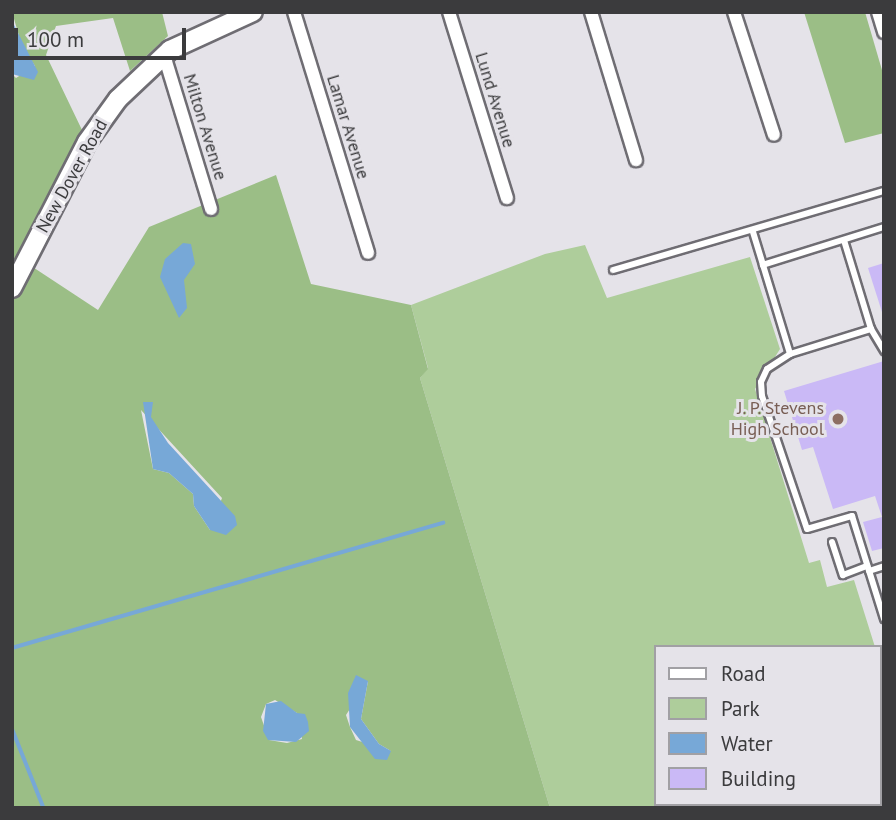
<!DOCTYPE html>
<style>
body{margin:0}
#map{position:relative;width:896px;height:820px;overflow:hidden;background:#e5e3e9;font-family:"PT Sans",sans-serif}
div>[style]{position:absolute}
.green>*{inset:0;background:#aecd9b}
.forest>*{inset:0;background:#9bbe86}
.water>*{inset:0;background:#77a8d7}
.stream>*{height:3.5px;margin:-1.75px;padding:0 1.75px;transform-origin:1.75px;border-radius:1.75px;background:#77a8d7}
.building>*{inset:0;background:#cab9f6}
.roads{filter:drop-shadow(2px 0 #6f6d73) drop-shadow(-2px 0 #6f6d73) drop-shadow(0 2px #6f6d73) drop-shadow(0 -2px #6f6d73)}
.lane>*{height:6px;margin:-3px;padding:0 3px;transform-origin:3px;border-radius:3px;background:#fff}
.street>*{height:12px;margin:-6px;padding:0 6px;transform-origin:6px;border-radius:6px;background:#fff}
.secondary>*{height:18px;margin:-9px;padding:0 9px;transform-origin:9px;border-radius:9px;background:#fff}
.dots>*{width:19px;height:19px;translate:-50% -50%;box-sizing:border-box;border:4px solid #e5e3e9;border-radius:50%}
span{translate:-50% -50%;white-space:nowrap;text-align:center;line-height:1.15;-webkit-text-stroke:6px #e5e3e9;paint-order:stroke}
.street-label{font-size:18px;color:#3b3b3d}
.education-label{font-size:18px;color:#785e54}
.right{translate:-100% -50%;text-align:right}
.frame{position:absolute;inset:0;border:14px solid #3b3b3d;pointer-events:none}
.legend{position:absolute;left:654px;top:645px;width:228px;height:161px;box-sizing:border-box;background:#e5e3e9;border:2px solid #a1a0a4;margin:0;padding:9px 12px;list-style:none;font-size:21px;color:#3b3b3d}
.legend li{display:flex;align-items:center;gap:14px;height:35px}
.legend b{width:35px;border:2px solid #a1a0a4}
.scale{position:absolute;left:14px;top:28px;width:172px;height:32px;box-sizing:border-box;border:4px solid #3b3b3d;border-top:0;padding-left:9px;font-size:21px;line-height:24px;white-space:nowrap;color:#3b3b3d;-webkit-text-stroke:5px #e5e3e9;paint-order:stroke}
</style>
<div id="map">
<div class="green">
<div style="clip-path:polygon(585px 245px,607px 298px,750px 257px,780px 349px,755px 389px,809px 563px,820px 560px,827px 587px,854px 580px,875px 647px,656px 647px,656px 804px,813px 804px,806px 808px,550px 808px,420px 378px,428px 368px,411px 305px,545px 254px)"></div>
</div>
<div class="forest">
<div style="clip-path:polygon(evenodd,12px 12px,162px 12px,168px 36px,130px 71px,113px 18px,56px 26px,46px 55px,82px 130px,19px 258px,98px 310px,149px 227px,276px 175px,311px 284px,411px 305px,428px 369px,420px 378px,550px 808px,12px 808px,12px 74px,16px 78px,35px 66px,22px 46px,12px 12px,141px 410px,222px 498px,210px 530px,194px 506px,193px 494px,169px 473px,153px 469px,141px 410px,12px 12px,368px 681px,361px 719px,379px 744px,391px 751px,356px 740px,350px 727px,346px 715px,368px 681px,12px 12px,275px 700px,297px 713px,302px 739px,287px 743px,269px 740px,261px 717px,266px 704px,275px 700px)"></div>
<div style="clip-path:polygon(804px 12px,865px 12px,884px 77px,884px 133px,845px 143px)"></div>
</div>
<div class="water">
<div style="clip-path:polygon(12px 21px,38px 72px,34px 80px,12px 74px)"></div>
<div style="clip-path:polygon(183px 243px,191px 244px,195px 264px,184px 280px,187px 308px,179px 318px,160px 277px,165px 259px)"></div>
<div style="clip-path:polygon(143px 402px,153px 402px,151px 417px,168px 443px,235px 516px,237px 525px,226px 535px,210px 530px,194px 506px,193px 494px,169px 473px,153px 469px)"></div>
<div style="clip-path:polygon(356px 675px,368px 681px,361px 719px,379px 744px,391px 751px,387px 760px,375px 759px,350px 727px,348px 693px)"></div>
<div style="clip-path:polygon(281px 701px,297px 713px,305px 714px,308px 722px,309px 731px,296px 742px,268px 740px,263px 731px,266px 704px)"></div>
</div>
<div class="stream">
<div style="left:12px;top:648px;width:449px;rotate:-16.2deg"></div>
<div style="left:12px;top:728px;width:86px;rotate:68.2deg"></div>
</div>
<div class="building">
<div style="clip-path:polygon(884px 263px,884px 311px,882px 312px,868px 268px)"></div>
<div style="clip-path:polygon(884px 361px,884px 548px,872px 551px,863px 522px,882px 517px,875px 496px,833px 509px,813px 447px,802px 450px,784px 391px)"></div>
</div>
<div class="roads">
<div class="lane">
<div style="left:884px;top:227px;width:127px;rotate:162.6deg"></div>
<div style="left:763px;top:265px;width:93px;rotate:73.1deg"></div>
<div style="left:790px;top:354px;width:27px;rotate:147deg"></div>
<div style="left:767px;top:369px;width:14px;rotate:115deg"></div>
<div style="left:761px;top:382px;width:14px;rotate:86deg"></div>
<div style="left:762px;top:396px;width:140px;rotate:71.3deg"></div>
<div style="left:807px;top:529px;width:47px;rotate:-16.1deg"></div>
<div style="left:852px;top:516px;width:108px;rotate:72.7deg"></div>
<div style="left:753px;top:232px;width:34px;rotate:73deg"></div>
<div style="left:613px;top:270px;width:282px;rotate:-16.3deg"></div>
<div style="left:871px;top:329px;width:26px;rotate:59deg"></div>
<div style="left:790px;top:354px;width:85px;rotate:-17.2deg"></div>
<div style="left:871px;top:329px;width:93px;rotate:-106.9deg"></div>
<div style="left:832px;top:542px;width:35px;rotate:72deg"></div>
<div style="left:843px;top:575px;width:26px;rotate:-21deg"></div>
<div style="left:869px;top:571px;width:16px;rotate:-18deg"></div>
</div>
<div class="street">
<div style="left:294px;top:12px;width:252px;rotate:72.9deg"></div>
<div style="left:449px;top:12px;width:195px;rotate:72.7deg"></div>
<div style="left:591px;top:12px;width:155px;rotate:73.1deg"></div>
<div style="left:734px;top:12px;width:129px;rotate:72deg"></div>
<div style="left:878px;top:12px;width:21px;rotate:73deg"></div>
<div style="left:164px;top:55px;width:161px;rotate:73deg"></div>
</div>
<div class="secondary">
<div style="left:12px;top:288px;width:164px;rotate:-62.8deg"></div>
<div style="left:87px;top:142px;width:53px;rotate:-54.2deg"></div>
<div style="left:118px;top:99px;width:71px;rotate:-43.3deg"></div>
<div style="left:170px;top:50px;width:91px;rotate:-24.6deg"></div>
</div>
</div>
<div class="dots">
<div style="left:838px;top:419px;background:#8d6e63"></div>
</div>
<div class="street-label">
<span style="left:495px;top:100px;rotate:73deg">Lund Avenue</span>
<span style="left:205px;top:127px;rotate:73deg">Milton Avenue</span>
<span style="left:348px;top:127px;rotate:73deg">Lamar Avenue</span>
<span style="left:72px;top:176px;rotate:-61deg">New Dover Road</span>
</div>
<div class="education-label">
<span class="right" style="left:824px;top:419px">J. P. Stevens<br>High School</span>
</div>
<div class="frame"></div>
<ul class="legend">
<li><b style="height:9px;background:#fff"></b>Road</li>
<li><b style="height:19px;background:#aecd9b"></b>Park</li>
<li><b style="height:19px;background:#77a8d7"></b>Water</li>
<li><b style="height:19px;background:#cab9f6"></b>Building</li>
</ul>
<div class="scale">100 m</div>
</div>
